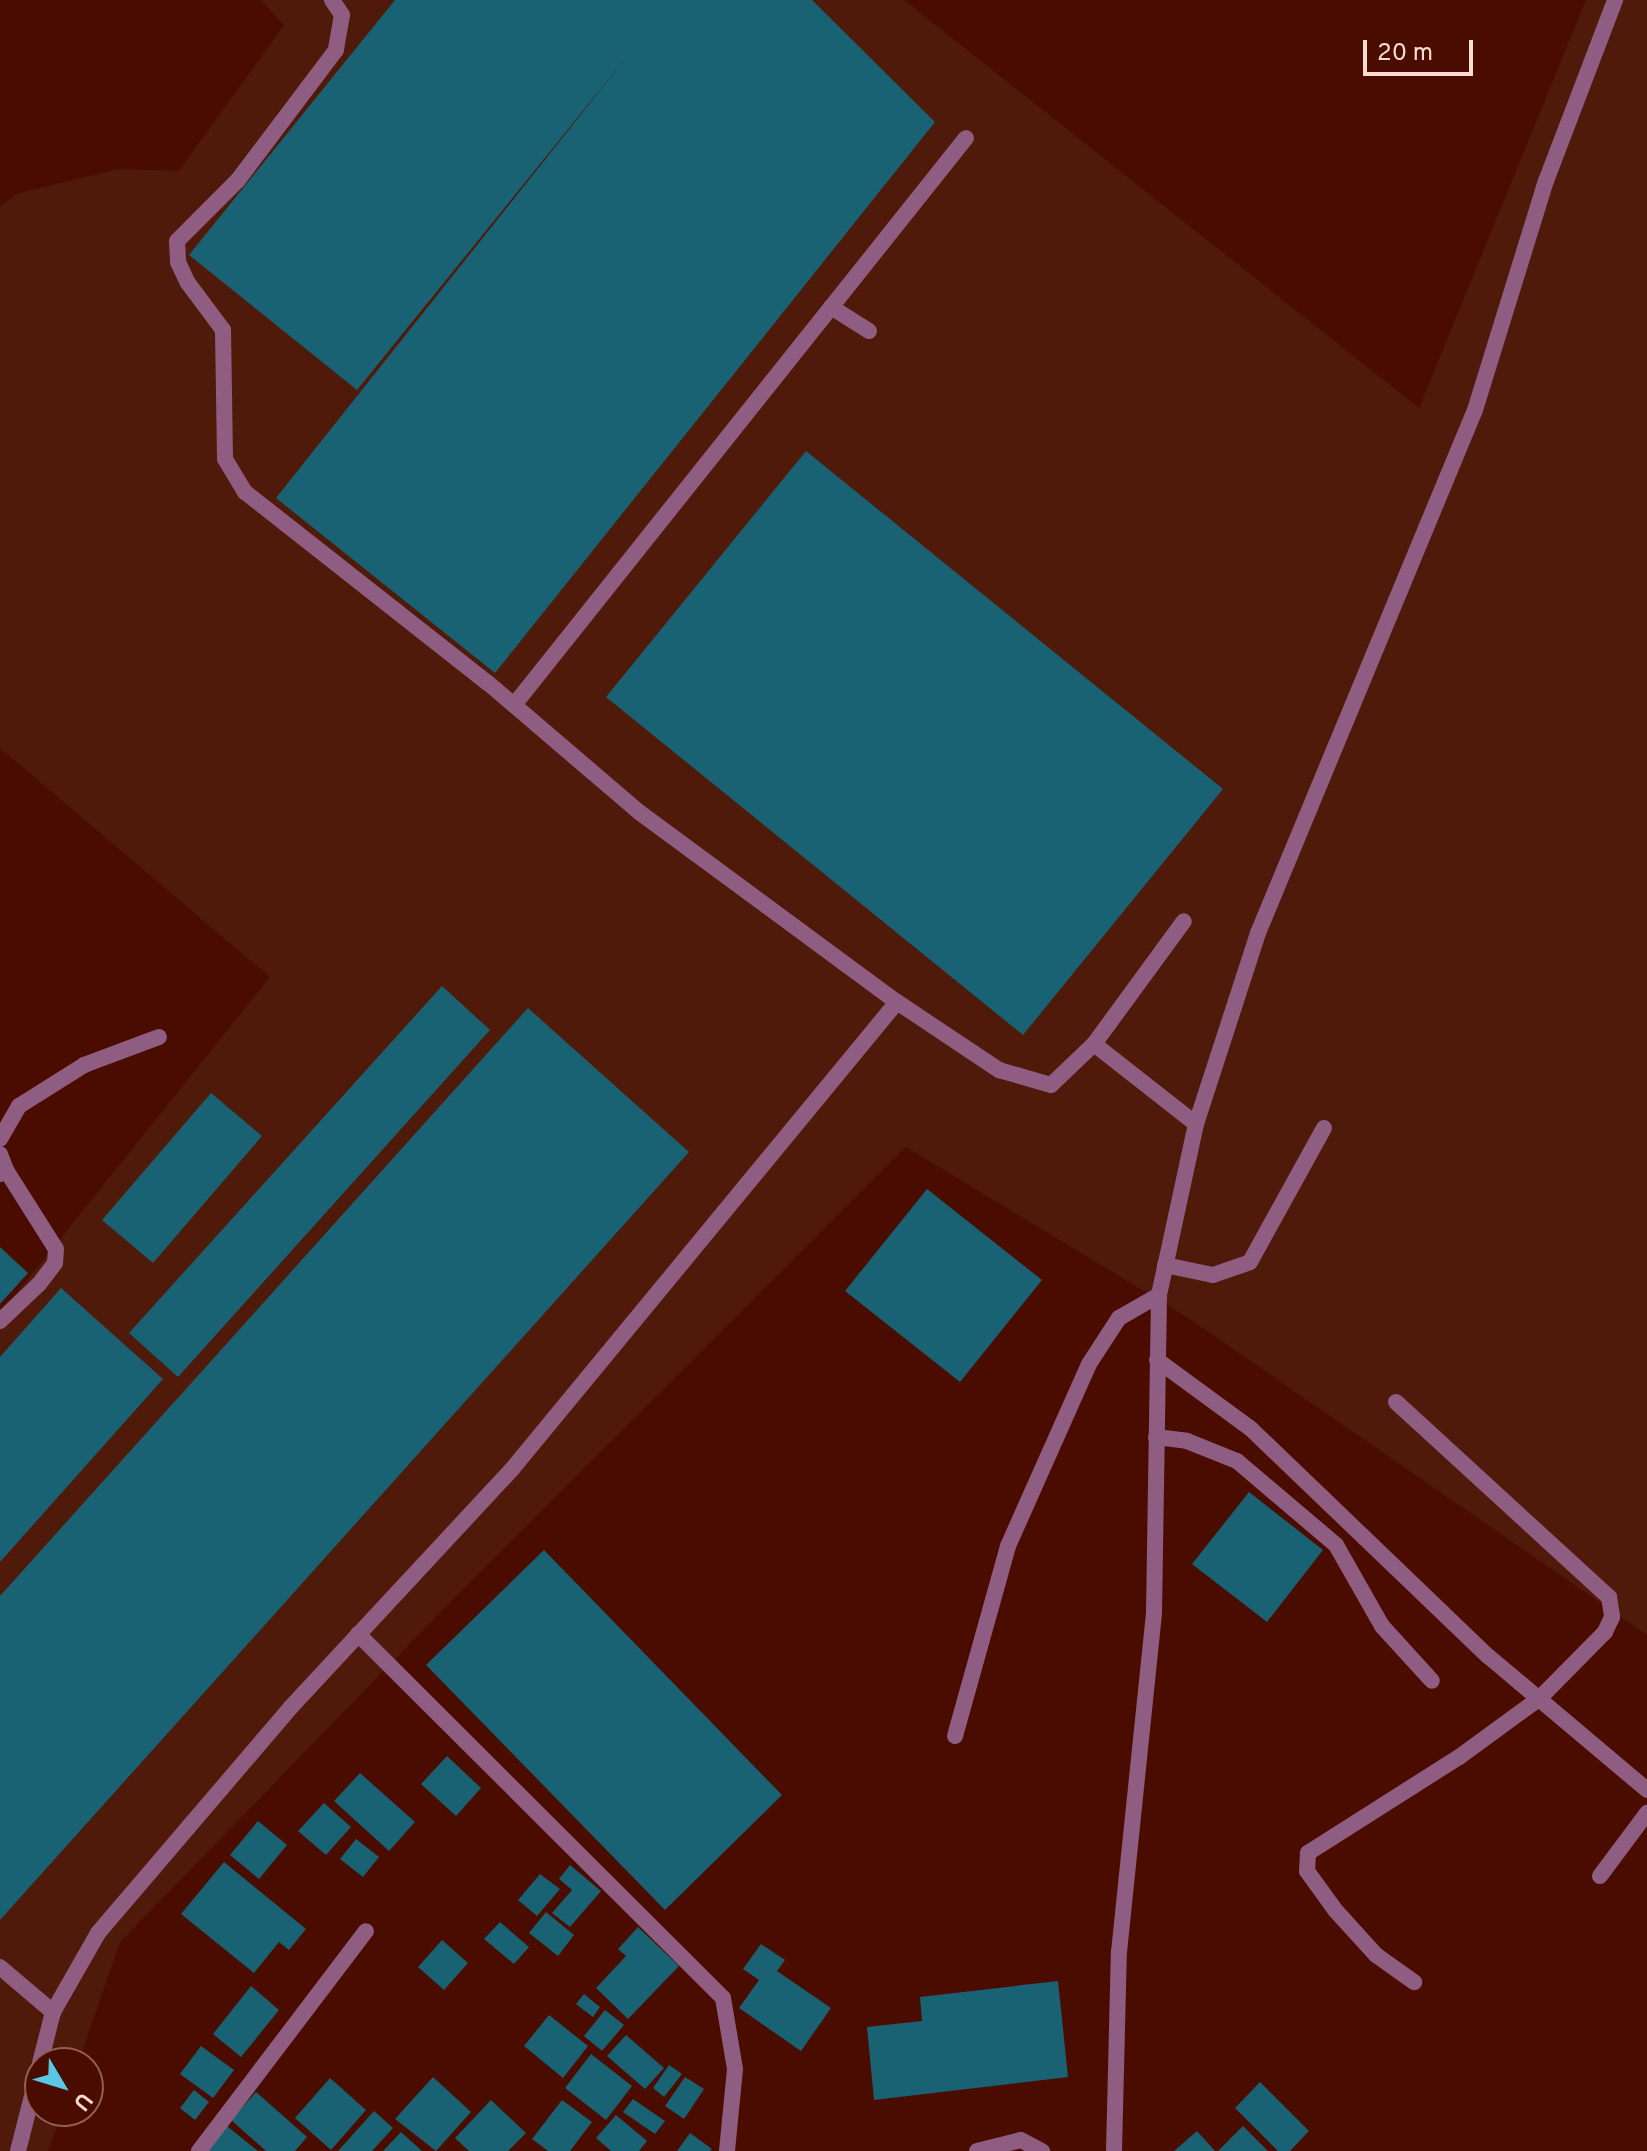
<!DOCTYPE html>
<style>
body{margin:0}
#map{position:relative;width:1647px;height:2151px;overflow:hidden;background:#4b0c00;font-family:Overpass,sans-serif}
div>[style]{position:absolute}
.built>*{inset:0;background:#501a0a}
.building>*{inset:0;background:#186273}
.lane>*{height:16px;margin:-8px;padding:0 8px;transform-origin:8px;border-radius:8px;background:#8f5d81}
.street>*{height:16px;margin:-8px;padding:0 8px;transform-origin:8px;border-radius:8px;background:#8f5d81}
span{translate:-50% -50%;white-space:nowrap;text-align:center;line-height:1.15;-webkit-text-stroke:7px #4b0c00;paint-order:stroke}
.north{position:absolute;left:24px;top:2047px;width:80px;height:80px;box-sizing:border-box;background:#4b0c00;border:2px solid #915f54;border-radius:50%;rotate:128deg;font-size:22px;font-weight:700;line-height:32px;text-align:center;color:#fbdbd1}
.north::after{content:'';display:block;margin:auto;width:28px;height:36px;background:#59c8e4;clip-path:polygon(50% 0,100% 100%,50% 72%,0 100%)}
.scale{position:absolute;left:1363px;top:40px;width:110px;height:36px;box-sizing:border-box;border:4px solid #fbdbd1;border-top:0;padding-left:10px;font-size:24px;line-height:28px;white-space:nowrap;color:#fbdbd1;-webkit-text-stroke:6px #4b0c00;paint-order:stroke}
</style>
<div id="map">
<div class="built">
<div style="clip-path:polygon(261px 0,904px 0,1419px 408px,1586px 0,1647px 0,1647px 1635px,1187px 1317px,906px 1147px,466px 1586px,120px 1942px,78px 2063px,40px 2063px,40px 2111px,62px 2111px,48px 2151px,0 2151px,0 1314px,270px 977px,0 748px,0 207px,16px 194px,118px 169px,179px 171px,284px 25px)"></div>
</div>
<div class="building">
<div style="clip-path:polygon(395px 0,812px 0,935px 122px,495px 673px,276px 498px,629px 54px,357px 390px,189px 255px)"></div>
<div style="clip-path:polygon(806px 451px,1223px 789px,1023px 1035px,606px 697px)"></div>
<div style="clip-path:polygon(442px 986px,490px 1030px,178px 1377px,129px 1333px)"></div>
<div style="clip-path:polygon(528px 1008px,689px 1152px,0 1920px,0 1596px)"></div>
<div style="clip-path:polygon(211px 1093px,262px 1136px,153px 1263px,102px 1220px)"></div>
<div style="clip-path:polygon(927px 1189px,1042px 1280px,960px 1382px,845px 1291px)"></div>
<div style="clip-path:polygon(0 1247px,28px 1273px,0 1304px)"></div>
<div style="clip-path:polygon(61px 1288px,163px 1379px,0 1562px,0 1357px)"></div>
<div style="clip-path:polygon(1249px 1492px,1323px 1550px,1267px 1622px,1192px 1564px)"></div>
<div style="clip-path:polygon(544px 1550px,782px 1795px,665px 1910px,426px 1665px)"></div>
<div style="clip-path:polygon(447px 1756px,481px 1788px,456px 1816px,421px 1784px)"></div>
<div style="clip-path:polygon(360px 1773px,415px 1822px,389px 1851px,334px 1801px)"></div>
<div style="clip-path:polygon(324px 1803px,351px 1827px,326px 1855px,298px 1831px)"></div>
<div style="clip-path:polygon(258px 1821px,287px 1845px,259px 1879px,230px 1855px)"></div>
<div style="clip-path:polygon(356px 1839px,379px 1857px,363px 1877px,340px 1859px)"></div>
<div style="clip-path:polygon(224px 1862px,306px 1929px,289px 1950px,279px 1942px,254px 1973px,181px 1914px)"></div>
<div style="clip-path:polygon(570px 1865px,601px 1891px,570px 1927px,552px 1913px,572px 1890px,559px 1879px)"></div>
<div style="clip-path:polygon(540px 1874px,560px 1889px,537px 1916px,518px 1900px)"></div>
<div style="clip-path:polygon(546px 1912px,574px 1935px,558px 1956px,529px 1933px)"></div>
<div style="clip-path:polygon(500px 1922px,529px 1947px,514px 1964px,484px 1939px)"></div>
<div style="clip-path:polygon(638px 1927px,679px 1966px,628px 2019px,596px 1988px,626px 1956px,618px 1949px)"></div>
<div style="clip-path:polygon(442px 1940px,468px 1963px,444px 1990px,418px 1967px)"></div>
<div style="clip-path:polygon(761px 1944px,785px 1960px,777px 1971px,831px 2008px,801px 2051px,739px 2008px,759px 1980px,743px 1969px)"></div>
<div style="clip-path:polygon(1058px 1981px,1068px 2077px,874px 2100px,867px 2027px,922px 2021px,920px 1997px)"></div>
<div style="clip-path:polygon(251px 1986px,279px 2010px,241px 2057px,213px 2034px)"></div>
<div style="clip-path:polygon(584px 1994px,600px 2007px,593px 2017px,576px 2004px)"></div>
<div style="clip-path:polygon(605px 2010px,624px 2025px,602px 2051px,584px 2036px)"></div>
<div style="clip-path:polygon(549px 2015px,588px 2046px,563px 2078px,524px 2046px)"></div>
<div style="clip-path:polygon(626px 2035px,664px 2068px,645px 2089px,607px 2056px)"></div>
<div style="clip-path:polygon(201px 2046px,234px 2070px,213px 2098px,180px 2074px)"></div>
<div style="clip-path:polygon(591px 2054px,632px 2086px,606px 2120px,565px 2088px)"></div>
<div style="clip-path:polygon(669px 2065px,682px 2074px,664px 2097px,653px 2088px)"></div>
<div style="clip-path:polygon(433px 2077px,471px 2112px,436px 2151px,395px 2119px)"></div>
<div style="clip-path:polygon(685px 2077px,704px 2089px,684px 2119px,665px 2106px)"></div>
<div style="clip-path:polygon(330px 2078px,366px 2110px,331px 2150px,295px 2118px)"></div>
<div style="clip-path:polygon(1260px 2082px,1309px 2131px,1290px 2151px,1278px 2151px,1235px 2108px)"></div>
<div style="clip-path:polygon(194px 2090px,209px 2102px,195px 2120px,180px 2108px)"></div>
<div style="clip-path:polygon(256px 2092px,307px 2137px,295px 2151px,266px 2151px,231px 2120px)"></div>
<div style="clip-path:polygon(633px 2099px,665px 2121px,655px 2134px,623px 2112px)"></div>
<div style="clip-path:polygon(491px 2100px,526px 2133px,508px 2151px,469px 2151px,455px 2138px)"></div>
<div style="clip-path:polygon(562px 2100px,592px 2122px,570px 2151px,548px 2151px,532px 2139px)"></div>
<div style="clip-path:polygon(374px 2111px,393px 2128px,372px 2151px,338px 2151px)"></div>
<div style="clip-path:polygon(616px 2115px,647px 2141px,639px 2151px,611px 2151px,596px 2138px)"></div>
<div style="clip-path:polygon(227px 2126px,258px 2151px,206px 2151px)"></div>
<div style="clip-path:polygon(1243px 2126px,1268px 2151px,1218px 2151px)"></div>
<div style="clip-path:polygon(1197px 2131px,1215px 2151px,1174px 2151px)"></div>
<div style="clip-path:polygon(401px 2132px,422px 2151px,383px 2151px)"></div>
<div style="clip-path:polygon(690px 2133px,712px 2149px,710px 2151px,677px 2151px)"></div>
</div>
<div class="lane">
<div style="left:332px;top:0;width:18px;rotate:56deg"></div>
<div style="left:342px;top:15px;width:36px;rotate:100deg"></div>
<div style="left:336px;top:50px;width:163px;rotate:127deg"></div>
<div style="left:238px;top:180px;width:86px;rotate:135deg"></div>
<div style="left:177px;top:241px;width:21px;rotate:87deg"></div>
<div style="left:178px;top:262px;width:23px;rotate:65deg"></div>
<div style="left:188px;top:283px;width:59px;rotate:53.3deg"></div>
<div style="left:223px;top:330px;width:129px;rotate:89.1deg"></div>
<div style="left:225px;top:459px;width:39px;rotate:59deg"></div>
<div style="left:245px;top:492px;width:309px;rotate:38.2deg"></div>
<div style="left:488px;top:683px;width:199px;rotate:40.5deg"></div>
<div style="left:639px;top:812px;width:320px;rotate:36.4deg"></div>
<div style="left:831px;top:307px;width:45px;rotate:32.3deg"></div>
<div style="left:514px;top:705px;width:725px;rotate:-51.44deg"></div>
<div style="left:1094px;top:1044px;width:152px;rotate:-53.8deg"></div>
<div style="left:0;top:1139px;width:38px;rotate:-60deg"></div>
<div style="left:19px;top:1106px;width:77px;rotate:-32.2deg"></div>
<div style="left:84px;top:1065px;width:80px;rotate:-20.5deg"></div>
<div style="left:0;top:1154px;width:17px;rotate:69deg"></div>
<div style="left:1165px;top:1265px;width:49px;rotate:11.8deg"></div>
<div style="left:1213px;top:1275px;width:39px;rotate:-19deg"></div>
<div style="left:1250px;top:1262px;width:153px;rotate:-61.1deg"></div>
<div style="left:1156px;top:1437px;width:31px;rotate:7deg"></div>
<div style="left:1187px;top:1441px;width:54px;rotate:21.8deg"></div>
<div style="left:1237px;top:1461px;width:130px;rotate:40.3deg"></div>
<div style="left:1336px;top:1545px;width:93px;rotate:60.4deg"></div>
<div style="left:1382px;top:1626px;width:74px;rotate:47.7deg"></div>
<div style="left:0;top:1967px;width:70px;rotate:40.3deg"></div>
<div style="left:40px;top:2063px;width:53px;rotate:-75.7deg"></div>
<div style="left:53px;top:2012px;width:91px;rotate:-60.3deg"></div>
<div style="left:98px;top:1933px;width:297px;rotate:-49.5deg"></div>
<div style="left:291px;top:1707px;width:326px;rotate:-47.1deg"></div>
<div style="left:513px;top:1468px;width:604px;rotate:-50.51deg"></div>
<div style="left:897px;top:1002px;width:123px;rotate:33.7deg"></div>
<div style="left:999px;top:1070px;width:54px;rotate:16.1deg"></div>
<div style="left:1051px;top:1085px;width:59px;rotate:-43.6deg"></div>
<div style="left:1094px;top:1044px;width:130px;rotate:38.1deg"></div>
<div style="left:18px;top:2151px;width:89px;rotate:-75.7deg"></div>
<div style="left:977px;top:2151px;width:45px;rotate:-14deg"></div>
<div style="left:1021px;top:2140px;width:24px;rotate:28deg"></div>
</div>
<div class="street">
<div style="left:0;top:1174px;width:7px;rotate:-34deg"></div>
<div style="left:6px;top:1170px;width:93px;rotate:57.7deg"></div>
<div style="left:56px;top:1249px;width:14px;rotate:94deg"></div>
<div style="left:55px;top:1263px;width:26px;rotate:127deg"></div>
<div style="left:39px;top:1284px;width:54px;rotate:136.5deg"></div>
<div style="left:1157px;top:1360px;width:115px;rotate:36.2deg"></div>
<div style="left:1250px;top:1428px;width:330px;rotate:43.8deg"></div>
<div style="left:1488px;top:1656px;width:208px;rotate:40.1deg"></div>
<div style="left:1396px;top:1402px;width:289px;rotate:42.5deg"></div>
<div style="left:1609px;top:1597px;width:20px;rotate:81deg"></div>
<div style="left:1612px;top:1617px;width:17px;rotate:115deg"></div>
<div style="left:1605px;top:1632px;width:93px;rotate:134.6deg"></div>
<div style="left:1540px;top:1698px;width:100px;rotate:143.9deg"></div>
<div style="left:1459px;top:1757px;width:179px;rotate:147.6deg"></div>
<div style="left:1308px;top:1853px;width:18px;rotate:93deg"></div>
<div style="left:1307px;top:1871px;width:49px;rotate:54.1deg"></div>
<div style="left:1336px;top:1911px;width:59px;rotate:47.7deg"></div>
<div style="left:1376px;top:1955px;width:47px;rotate:35.4deg"></div>
<div style="left:358px;top:1634px;width:515px;rotate:44.92deg"></div>
<div style="left:723px;top:1998px;width:72px;rotate:80.4deg"></div>
<div style="left:735px;top:2069px;width:82px;rotate:95.6deg"></div>
<div style="left:955px;top:1736px;width:197px;rotate:-74.4deg"></div>
<div style="left:1008px;top:1546px;width:199px;rotate:-66deg"></div>
<div style="left:1089px;top:1364px;width:55px;rotate:-56.9deg"></div>
<div style="left:1119px;top:1318px;width:46px;rotate:-29.9deg"></div>
<div style="left:1600px;top:1876px;width:79px;rotate:-53.3deg"></div>
<div style="left:199px;top:2151px;width:276px;rotate:-52.8deg"></div>
<div style="left:1114px;top:2151px;width:199px;rotate:-88.6deg"></div>
<div style="left:1119px;top:1952px;width:341px;rotate:-84.1deg"></div>
<div style="left:1154px;top:1613px;width:318px;rotate:-89.1deg"></div>
<div style="left:1159px;top:1295px;width:175px;rotate:-77.8deg"></div>
<div style="left:1196px;top:1124px;width:201px;rotate:-72deg"></div>
<div style="left:1258px;top:933px;width:566px;rotate:-67.47deg"></div>
<div style="left:1475px;top:410px;width:240px;rotate:-72.8deg"></div>
<div style="left:1546px;top:181px;width:194px;rotate:-69.1deg"></div>
</div>
<div class="north">U</div>
<div class="scale">20 m</div>
</div>
